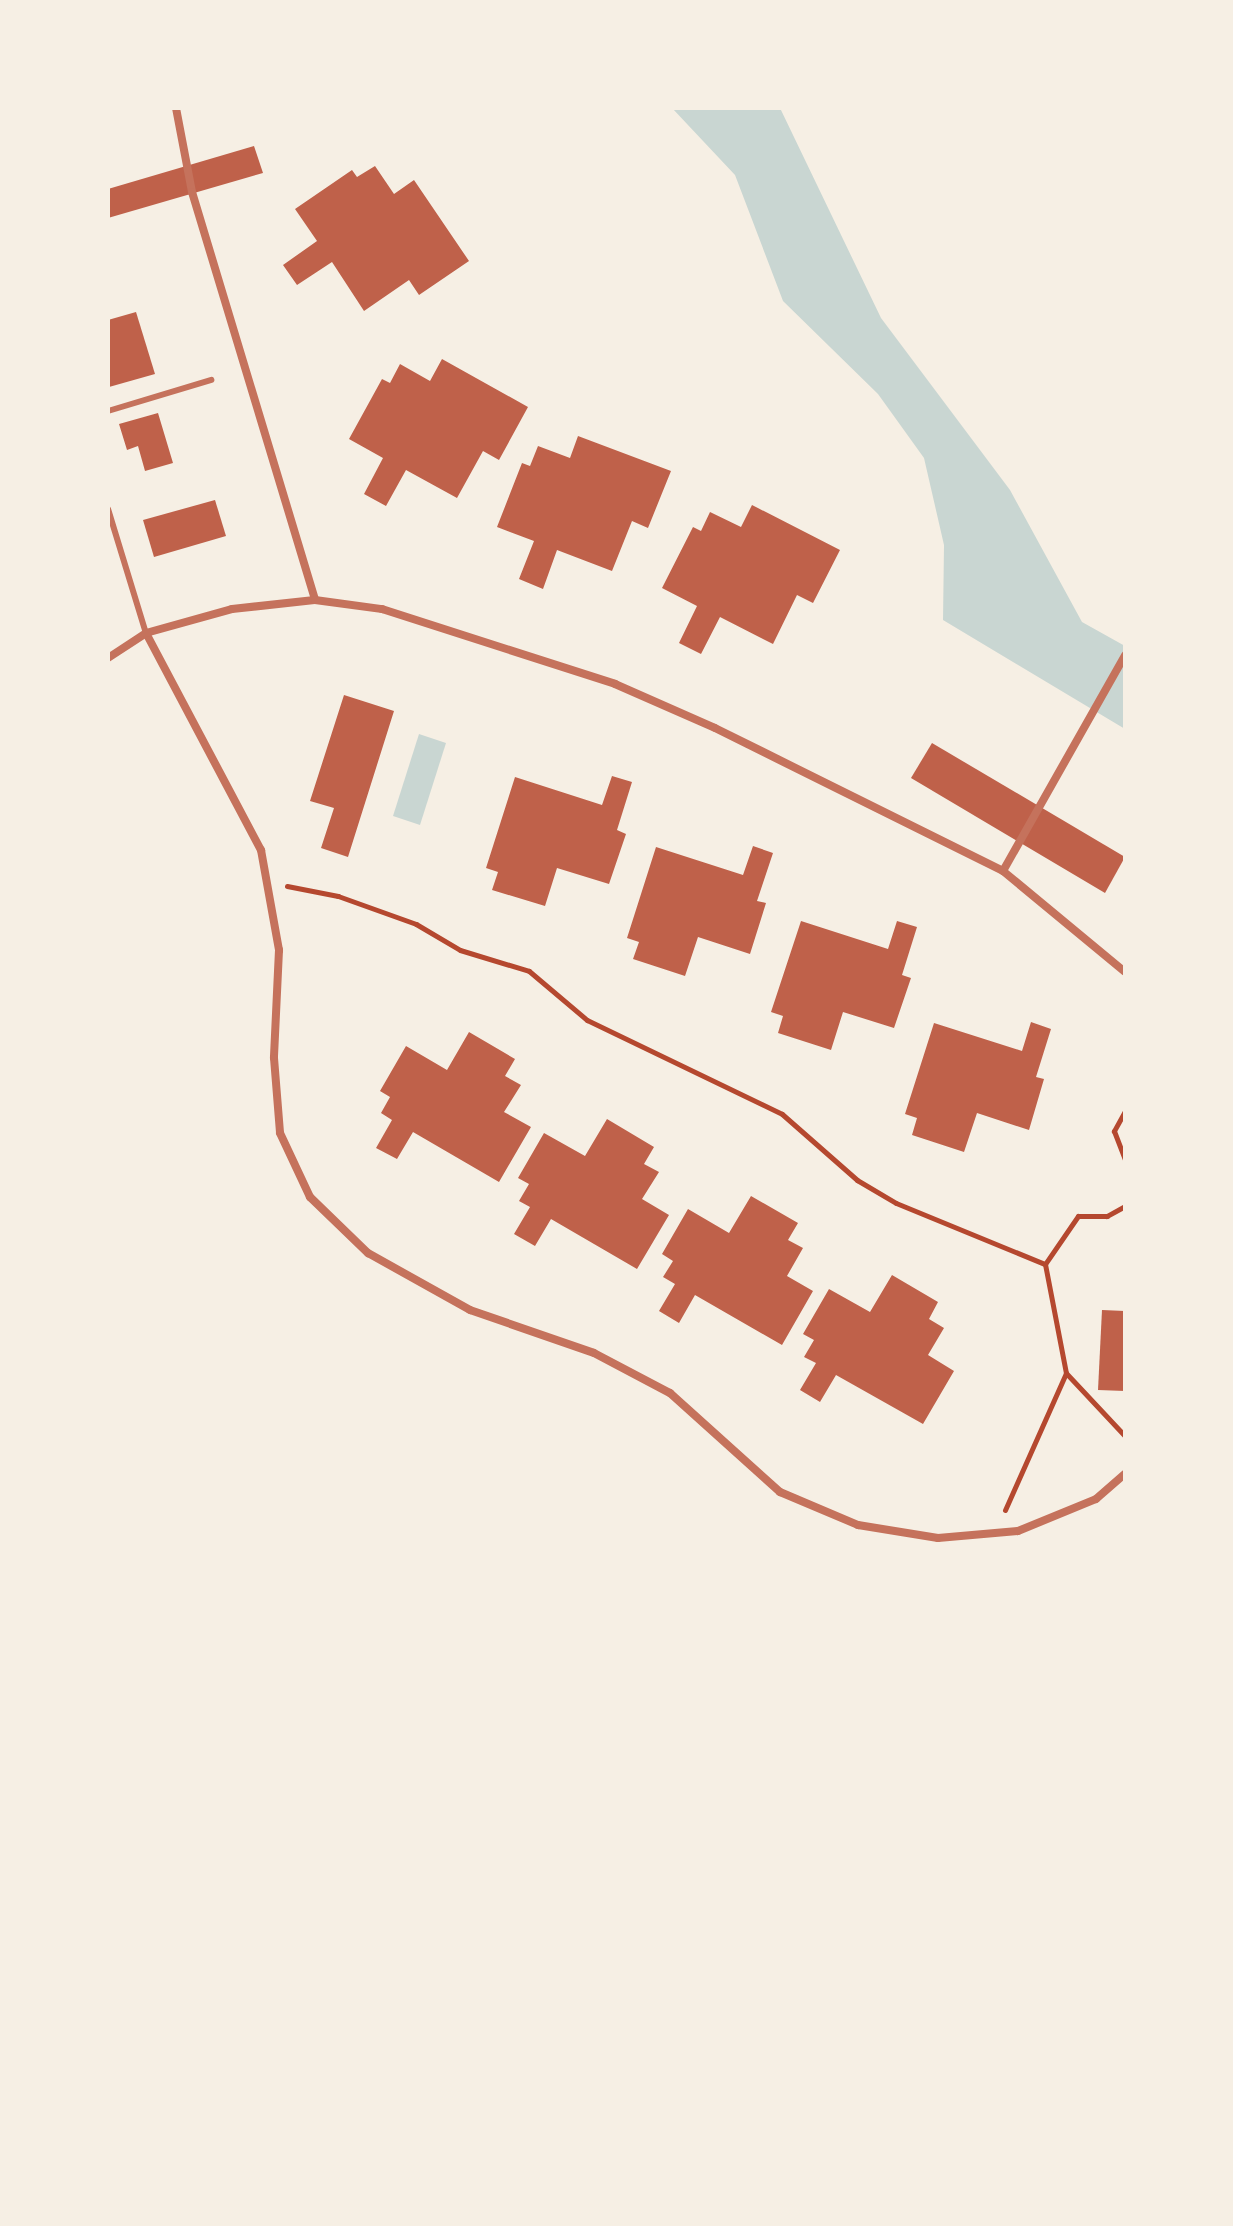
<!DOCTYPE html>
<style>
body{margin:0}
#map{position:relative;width:1233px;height:2226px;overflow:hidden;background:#f6efe4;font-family:Inter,sans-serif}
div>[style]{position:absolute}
.water>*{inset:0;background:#c9d6d2}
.building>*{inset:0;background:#bf614a}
.path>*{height:5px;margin:-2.5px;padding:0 2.5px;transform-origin:2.5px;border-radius:2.5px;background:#b5482f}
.service>*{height:6px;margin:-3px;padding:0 3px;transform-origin:3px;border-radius:3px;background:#c5725c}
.minor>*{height:8px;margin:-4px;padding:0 4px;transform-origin:4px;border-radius:4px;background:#c5725c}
span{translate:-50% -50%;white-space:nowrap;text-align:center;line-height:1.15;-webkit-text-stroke:6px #f6efe4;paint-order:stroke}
.frame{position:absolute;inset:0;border:110px solid #f6efe4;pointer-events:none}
</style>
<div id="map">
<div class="water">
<div style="clip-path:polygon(672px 108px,780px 108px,881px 318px,1010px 490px,1082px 622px,1125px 646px,1125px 729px,943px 620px,944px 545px,924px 458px,878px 394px,783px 301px,735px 175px)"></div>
<div style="clip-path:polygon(419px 734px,446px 743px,420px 825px,393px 816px)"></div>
</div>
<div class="building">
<div style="clip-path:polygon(254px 146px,263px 173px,108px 218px,108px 189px)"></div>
<div style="clip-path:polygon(375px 166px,394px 194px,414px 180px,469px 261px,419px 295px,409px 280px,364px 311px,332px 262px,297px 285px,283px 265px,317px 241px,295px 209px,352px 170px,357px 177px)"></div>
<div style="clip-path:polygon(136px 312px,155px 374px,109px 387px,108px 320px)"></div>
<div style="clip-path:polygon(442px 359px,528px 407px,499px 460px,483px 451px,457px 498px,406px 470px,386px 506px,364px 494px,383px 458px,349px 439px,382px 379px,390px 383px,400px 364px,430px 381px)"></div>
<div style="clip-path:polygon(158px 413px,173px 463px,145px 471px,138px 446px,127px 450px,119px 424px)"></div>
<div style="clip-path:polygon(578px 436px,671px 471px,648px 528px,632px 521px,612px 571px,557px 550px,543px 589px,519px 579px,534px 541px,497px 527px,522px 463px,530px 466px,538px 446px,570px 458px)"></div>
<div style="clip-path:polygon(215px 500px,226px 536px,154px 557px,143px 520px)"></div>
<div style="clip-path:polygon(752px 505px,840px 550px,813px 603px,797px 595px,773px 644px,720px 617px,701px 654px,679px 643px,697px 606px,662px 588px,693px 527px,701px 531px,710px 512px,741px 527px)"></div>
<div style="clip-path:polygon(344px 695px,394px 711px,348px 857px,321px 848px,334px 808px,310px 801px)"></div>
<div style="clip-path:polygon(932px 743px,1125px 857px,1105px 893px,911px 778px)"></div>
<div style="clip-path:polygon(612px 776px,632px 782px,617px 830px,626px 834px,609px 884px,557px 868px,545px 906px,492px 890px,498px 872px,486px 868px,515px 777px,602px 805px)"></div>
<div style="clip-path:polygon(753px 846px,773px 853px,757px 901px,766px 903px,750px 954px,698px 937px,685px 976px,633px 959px,639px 942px,627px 938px,656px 847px,743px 875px)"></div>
<div style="clip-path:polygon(801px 921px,888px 949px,897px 921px,917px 927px,902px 975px,911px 978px,894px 1028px,843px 1012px,831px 1050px,778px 1033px,783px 1016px,771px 1012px)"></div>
<div style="clip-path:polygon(1031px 1022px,1051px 1029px,1036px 1077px,1044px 1079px,1029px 1130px,977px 1113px,964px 1152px,912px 1135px,917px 1118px,905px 1114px,934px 1023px,1022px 1051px)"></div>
<div style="clip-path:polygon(469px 1032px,515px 1059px,505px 1076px,521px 1085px,504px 1112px,531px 1127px,499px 1182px,413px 1132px,397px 1159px,376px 1148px,392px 1120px,381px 1113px,390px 1097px,380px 1091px,406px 1046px,447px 1070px)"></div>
<div style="clip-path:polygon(607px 1119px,654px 1147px,644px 1164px,659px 1172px,642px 1199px,669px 1215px,637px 1269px,551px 1219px,535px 1246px,514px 1234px,530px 1207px,519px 1201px,529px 1184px,518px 1178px,544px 1133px,585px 1156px)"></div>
<div style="clip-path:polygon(751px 1196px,798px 1223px,788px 1240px,803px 1248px,787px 1276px,813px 1291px,782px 1345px,695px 1295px,679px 1323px,659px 1311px,675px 1284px,663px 1277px,673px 1261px,662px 1254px,688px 1209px,729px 1233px)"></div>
<div style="clip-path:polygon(892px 1275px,938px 1302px,929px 1319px,944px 1328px,928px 1355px,954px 1371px,923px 1424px,836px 1375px,820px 1402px,800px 1390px,816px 1363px,804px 1357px,814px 1340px,803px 1334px,829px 1289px,870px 1312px)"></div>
<div style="clip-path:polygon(1102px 1310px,1125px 1311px,1125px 1391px,1098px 1390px)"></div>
</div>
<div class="path">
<div style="left:287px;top:886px;width:52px;rotate:11.1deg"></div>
<div style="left:338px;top:896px;width:83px;rotate:19.7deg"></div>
<div style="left:416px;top:924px;width:51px;rotate:30.6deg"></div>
<div style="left:460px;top:950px;width:72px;rotate:16.9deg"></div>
<div style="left:529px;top:971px;width:76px;rotate:40.2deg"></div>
<div style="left:587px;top:1020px;width:216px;rotate:25.7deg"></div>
<div style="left:782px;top:1114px;width:100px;rotate:41.3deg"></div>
<div style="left:857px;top:1180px;width:45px;rotate:30.5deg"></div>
<div style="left:896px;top:1203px;width:161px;rotate:22.3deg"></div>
<div style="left:1125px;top:1111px;width:23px;rotate:119deg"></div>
<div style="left:1114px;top:1131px;width:31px;rotate:69deg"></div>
<div style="left:1125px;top:1206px;width:21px;rotate:151deg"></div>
<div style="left:1107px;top:1216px;width:29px;rotate:180deg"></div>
<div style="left:1078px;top:1216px;width:58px;rotate:124.5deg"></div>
<div style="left:1045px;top:1264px;width:111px;rotate:79.1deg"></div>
<div style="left:1066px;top:1373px;width:86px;rotate:46.9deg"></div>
<div style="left:1005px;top:1510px;width:150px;rotate:-66deg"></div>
</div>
<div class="service">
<div style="left:108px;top:411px;width:108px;rotate:-16.8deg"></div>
<div style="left:108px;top:509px;width:130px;rotate:73deg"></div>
</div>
<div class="minor">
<div style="left:176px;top:108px;width:86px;rotate:79.2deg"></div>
<div style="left:192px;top:192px;width:426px;rotate:73.2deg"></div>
<div style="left:146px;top:633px;width:246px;rotate:62.1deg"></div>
<div style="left:261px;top:850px;width:102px;rotate:79.8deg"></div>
<div style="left:279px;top:950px;width:108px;rotate:92.7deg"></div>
<div style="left:274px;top:1058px;width:75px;rotate:85.4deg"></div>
<div style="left:280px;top:1133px;width:71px;rotate:64.9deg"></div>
<div style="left:310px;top:1197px;width:81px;rotate:44deg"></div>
<div style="left:368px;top:1253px;width:117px;rotate:29.2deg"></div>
<div style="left:470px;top:1310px;width:131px;rotate:19.1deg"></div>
<div style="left:594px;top:1353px;width:86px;rotate:27.8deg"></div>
<div style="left:670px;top:1393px;width:148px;rotate:42deg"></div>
<div style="left:780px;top:1492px;width:85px;rotate:22.9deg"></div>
<div style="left:858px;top:1525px;width:81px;rotate:9.2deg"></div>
<div style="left:938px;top:1538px;width:80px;rotate:-5deg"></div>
<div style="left:1018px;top:1531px;width:84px;rotate:-22.3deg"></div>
<div style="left:1096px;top:1499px;width:38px;rotate:-41deg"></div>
<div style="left:108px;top:658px;width:45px;rotate:-33.3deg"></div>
<div style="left:146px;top:633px;width:89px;rotate:-15.6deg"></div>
<div style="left:232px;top:609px;width:83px;rotate:-6.2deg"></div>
<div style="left:315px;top:600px;width:68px;rotate:7.7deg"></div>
<div style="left:382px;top:609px;width:245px;rotate:17.8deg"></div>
<div style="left:615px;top:684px;width:109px;rotate:23.7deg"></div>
<div style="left:715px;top:728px;width:322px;rotate:26.4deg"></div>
<div style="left:1003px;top:871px;width:158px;rotate:39.6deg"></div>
<div style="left:1003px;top:871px;width:248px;rotate:-60.5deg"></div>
</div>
<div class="frame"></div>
</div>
